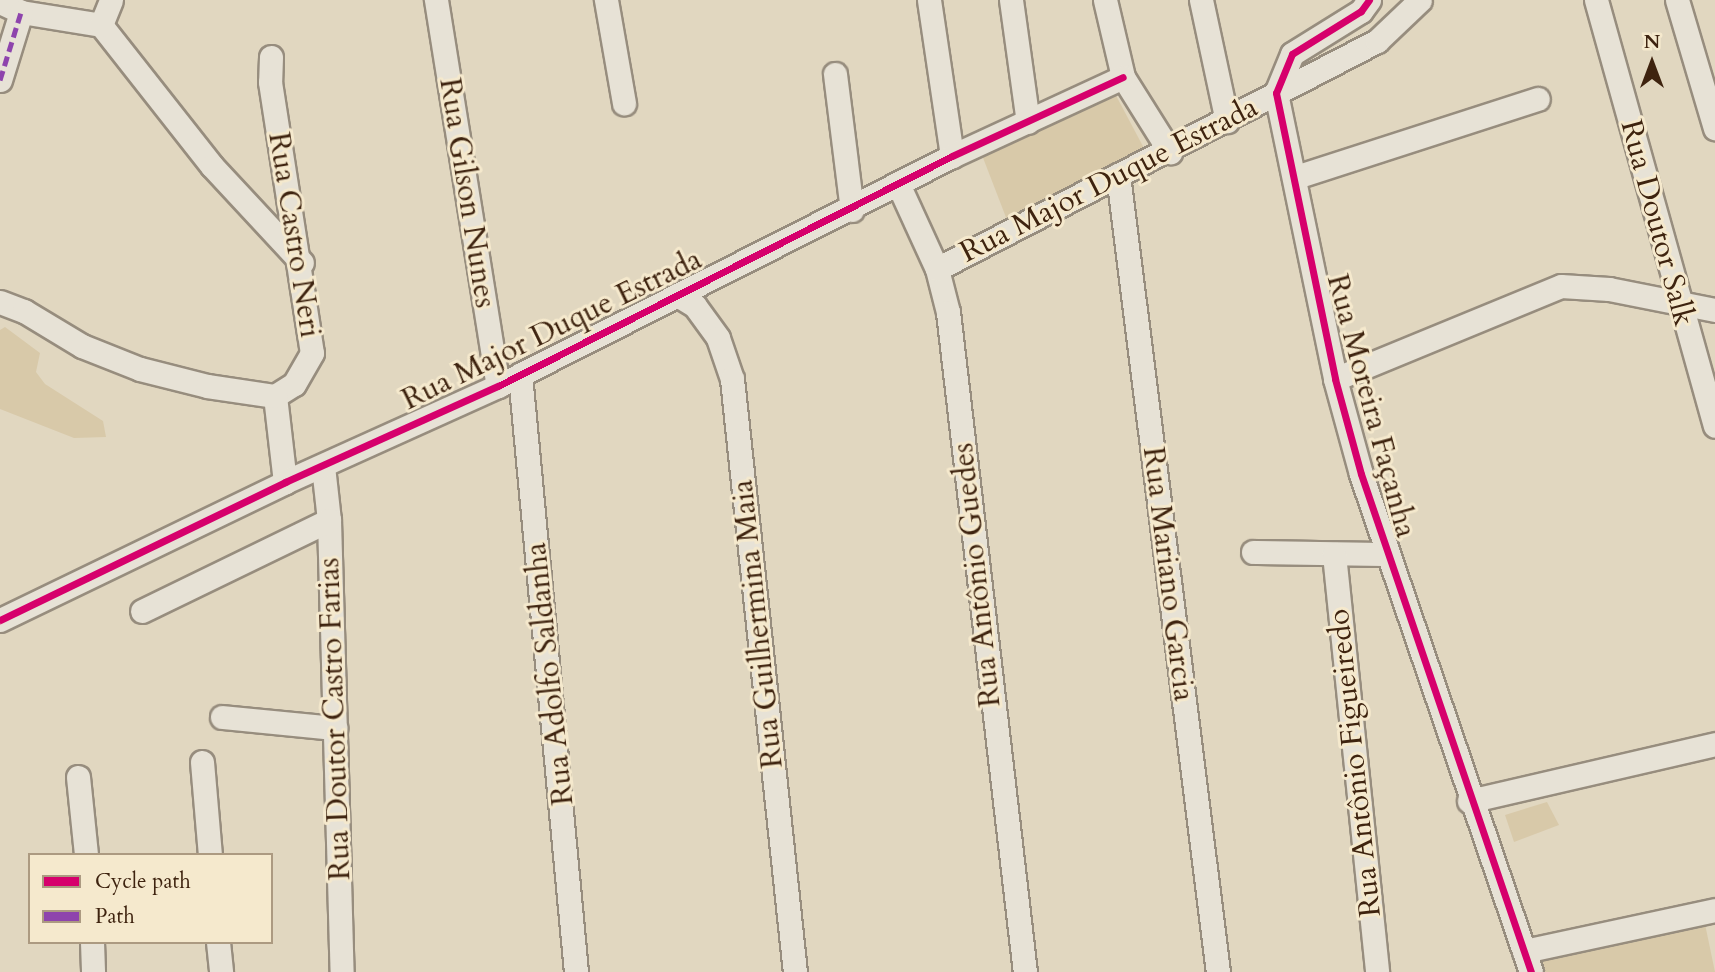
<!DOCTYPE html>
<meta charset="utf-8">
<style>
body{margin:0}
#map{position:relative;width:1715px;height:972px;overflow:hidden;background:#e1d7c0;font-family:Cardo,serif}
div>[style]{position:absolute}
.green>*{inset:0;background:#d8c9a9}
.roads{filter:drop-shadow(2px 0 #978d7e) drop-shadow(-2px 0 #978d7e) drop-shadow(0 2px #978d7e) drop-shadow(0 -2px #978d7e)}
.minor>*{height:23px;margin:-11.5px;padding:0 11.5px;transform-origin:11.5px;border-radius:11.5px;background:#e7e2d6}
.quiet>*{height:5px;margin-top:-2.5px;transform-origin:0;background:repeating-linear-gradient(90deg,#8e44ad 0 10px,transparent 0 15px)}
.cycleway>*{height:7px;margin:-3.5px;padding:0 3.5px;transform-origin:3.5px;border-radius:3.5px;background:#d6006c}
span{translate:-50% -50%;white-space:nowrap;text-align:center;line-height:1.15;-webkit-text-stroke:6px #f5e9cd;paint-order:stroke}
.street-label{font-size:30px;color:#3e230f}
.legend{position:absolute;left:28px;top:853px;width:245px;height:91px;box-sizing:border-box;background:#f5e9cd;border:2px solid #ac9a81;margin:0;padding:9px 12px;list-style:none;font-size:21px;color:#3e230f}
.legend li{display:flex;align-items:center;gap:14px;height:35px}
.legend b{width:35px;border:2px solid #ac9a81}
.north{position:absolute;left:1617px;top:28px;width:70px;height:70px;-webkit-text-stroke:5px #f5e9cd;paint-order:stroke;rotate:0deg;font-size:19px;font-weight:700;line-height:28px;text-align:center;color:#3e230f}
.north::after{content:'';display:block;margin:auto;width:24px;height:32px;background:#3e230f;clip-path:polygon(50% 0,100% 100%,50% 72%,0 100%)}
</style>
<div id="map">
<div class="green">
<div style="clip-path:polygon(1112px 88px,1146px 152px,1007px 220px,980px 150px)"></div>
<div style="clip-path:polygon(5px 327px,40px 353px,36px 372px,45px 384px,103px 421px,106px 437px,74px 438px,0 409px,0 330px)"></div>
<div style="clip-path:polygon(1547px 802px,1559px 825px,1514px 842px,1505px 815px)"></div>
<div style="clip-path:polygon(1705px 924px,1715px 972px,1542px 972px,1538px 958px)"></div>
</div>
<div class="roads">
<div class="minor">
<div style="left:436px;top:0;width:391px;rotate:80.9deg"></div>
<div style="left:606px;top:0;width:105px;rotate:80.1deg"></div>
<div style="left:929px;top:0;width:158px;rotate:81.6deg"></div>
<div style="left:1011px;top:0;width:123px;rotate:82.1deg"></div>
<div style="left:1105px;top:0;width:79px;rotate:76.8deg"></div>
<div style="left:1123px;top:77px;width:89px;rotate:57.9deg"></div>
<div style="left:1201px;top:0;width:124px;rotate:77.9deg"></div>
<div style="left:1369px;top:0;width:14px;rotate:126deg"></div>
<div style="left:1361px;top:11px;width:81px;rotate:148.1deg"></div>
<div style="left:1292px;top:54px;width:42px;rotate:112.3deg"></div>
<div style="left:1276px;top:93px;width:292px;rotate:78.3deg"></div>
<div style="left:1335px;top:379px;width:98px;rotate:74.7deg"></div>
<div style="left:1361px;top:474px;width:526px;rotate:71.15deg"></div>
<div style="left:1596px;top:0;width:442px;rotate:74.4deg"></div>
<div style="left:1677px;top:0;width:134px;rotate:73.5deg"></div>
<div style="left:0;top:2px;width:23px;rotate:25deg"></div>
<div style="left:21px;top:12px;width:81px;rotate:9.2deg"></div>
<div style="left:101px;top:25px;width:179px;rotate:51.8deg"></div>
<div style="left:212px;top:166px;width:132px;rotate:47.1deg"></div>
<div style="left:101px;top:25px;width:27px;rotate:-68deg"></div>
<div style="left:271px;top:57px;width:25px;rotate:92deg"></div>
<div style="left:270px;top:82px;width:274px;rotate:81.2deg"></div>
<div style="left:312px;top:353px;width:36px;rotate:120deg"></div>
<div style="left:294px;top:384px;width:22px;rotate:148deg"></div>
<div style="left:275px;top:396px;width:87px;rotate:83.4deg"></div>
<div style="left:835px;top:74px;width:137px;rotate:82.9deg"></div>
<div style="left:0;top:80px;width:71px;rotate:-72.8deg"></div>
<div style="left:1118px;top:175px;width:803px;rotate:82.85deg"></div>
<div style="left:1296px;top:177px;width:254px;rotate:-17.9deg"></div>
<div style="left:899px;top:186px;width:91px;rotate:65.4deg"></div>
<div style="left:937px;top:269px;width:44px;rotate:75.7deg"></div>
<div style="left:948px;top:312px;width:664px;rotate:83.35deg"></div>
<div style="left:937px;top:269px;width:496px;rotate:-27.4deg"></div>
<div style="left:1377px;top:41px;width:59px;rotate:-43.6deg"></div>
<div style="left:677px;top:295px;width:21px;rotate:31deg"></div>
<div style="left:695px;top:306px;width:39px;rotate:54deg"></div>
<div style="left:718px;top:338px;width:43px;rotate:71.1deg"></div>
<div style="left:732px;top:379px;width:596px;rotate:83.94deg"></div>
<div style="left:0;top:302px;width:26px;rotate:21deg"></div>
<div style="left:24px;top:311px;width:68px;rotate:31.1deg"></div>
<div style="left:82px;top:346px;width:62px;rotate:21.6deg"></div>
<div style="left:140px;top:369px;width:69px;rotate:14.2deg"></div>
<div style="left:207px;top:386px;width:69px;rotate:8.4deg"></div>
<div style="left:520px;top:375px;width:600px;rotate:84.64deg"></div>
<div style="left:1335px;top:379px;width:244px;rotate:-22.4deg"></div>
<div style="left:1561px;top:286px;width:48px;rotate:3.6deg"></div>
<div style="left:1609px;top:289px;width:108px;rotate:11.2deg"></div>
<div style="left:323px;top:466px;width:54px;rotate:83.7deg"></div>
<div style="left:329px;top:520px;width:452px;rotate:88.4deg"></div>
<div style="left:1253px;top:552px;width:133px;rotate:0.9deg"></div>
<div style="left:1334px;top:554px;width:420px;rotate:84.1deg"></div>
<div style="left:142px;top:611px;width:208px;rotate:-25.9deg"></div>
<div style="left:0;top:620px;width:317px;rotate:-25.8deg"></div>
<div style="left:285px;top:482px;width:234px;rotate:-24.3deg"></div>
<div style="left:498px;top:386px;width:509px;rotate:-26.87deg"></div>
<div style="left:952px;top:156px;width:188px;rotate:-24.8deg"></div>
<div style="left:222px;top:717px;width:114px;rotate:5.6deg"></div>
<div style="left:202px;top:762px;width:93px;rotate:85.1deg"></div>
<div style="left:78px;top:777px;width:78px;rotate:84.1deg"></div>
<div style="left:1469px;top:801px;width:253px;rotate:-13deg"></div>
<div style="left:92px;top:942px;width:30px;rotate:88deg"></div>
<div style="left:218px;top:942px;width:30px;rotate:84deg"></div>
<div style="left:1524px;top:951px;width:195px;rotate:-12.1deg"></div>
</div>
</div>
<div class="quiet">
<div style="left:0;top:80px;width:71px;rotate:-72.8deg"></div>
</div>
<div class="cycleway">
<div style="left:1369px;top:0;width:14px;rotate:126deg"></div>
<div style="left:1361px;top:11px;width:81px;rotate:148.1deg"></div>
<div style="left:1292px;top:54px;width:42px;rotate:112.3deg"></div>
<div style="left:1276px;top:93px;width:292px;rotate:78.3deg"></div>
<div style="left:1335px;top:379px;width:98px;rotate:74.7deg"></div>
<div style="left:1361px;top:474px;width:526px;rotate:71.15deg"></div>
<div style="left:0;top:620px;width:317px;rotate:-25.8deg"></div>
<div style="left:285px;top:482px;width:234px;rotate:-24.3deg"></div>
<div style="left:498px;top:386px;width:509px;rotate:-26.87deg"></div>
<div style="left:952px;top:156px;width:188px;rotate:-24.8deg"></div>
</div>
<div class="street-label">
<span style="left:1109px;top:180px;rotate:-27deg">Rua Major Duque Estrada</span>
<span style="left:467px;top:193px;rotate:81deg">Rua Gilson Nunes</span>
<span style="left:1657px;top:223px;rotate:75deg">Rua Doutor Salk</span>
<span style="left:294px;top:235px;rotate:81deg">Rua Castro Neri</span>
<span style="left:552px;top:330px;rotate:-26deg">Rua Major Duque Estrada</span>
<span style="left:1371px;top:406px;rotate:75deg">Rua Moreira Façanha</span>
<span style="left:1168px;top:574px;rotate:83deg">Rua Mariano Garcia</span>
<span style="left:977px;top:575px;rotate:-96deg">Rua Antônio Guedes</span>
<span style="left:758px;top:624px;rotate:-96deg">Rua Guilhermina Maia</span>
<span style="left:550px;top:674px;rotate:-96deg">Rua Adolfo Saldanha</span>
<span style="left:335px;top:719px;rotate:-92deg">Rua Doutor Castro Farias</span>
<span style="left:1355px;top:763px;rotate:-96deg">Rua Antônio Figueiredo</span>
</div>
<ul class="legend">
<li><b style="height:9px;background:#d6006c"></b>Cycle path</li>
<li><b style="height:9px;background:#8e44ad"></b>Path</li>
</ul>
<div class="north">N</div>
</div>
